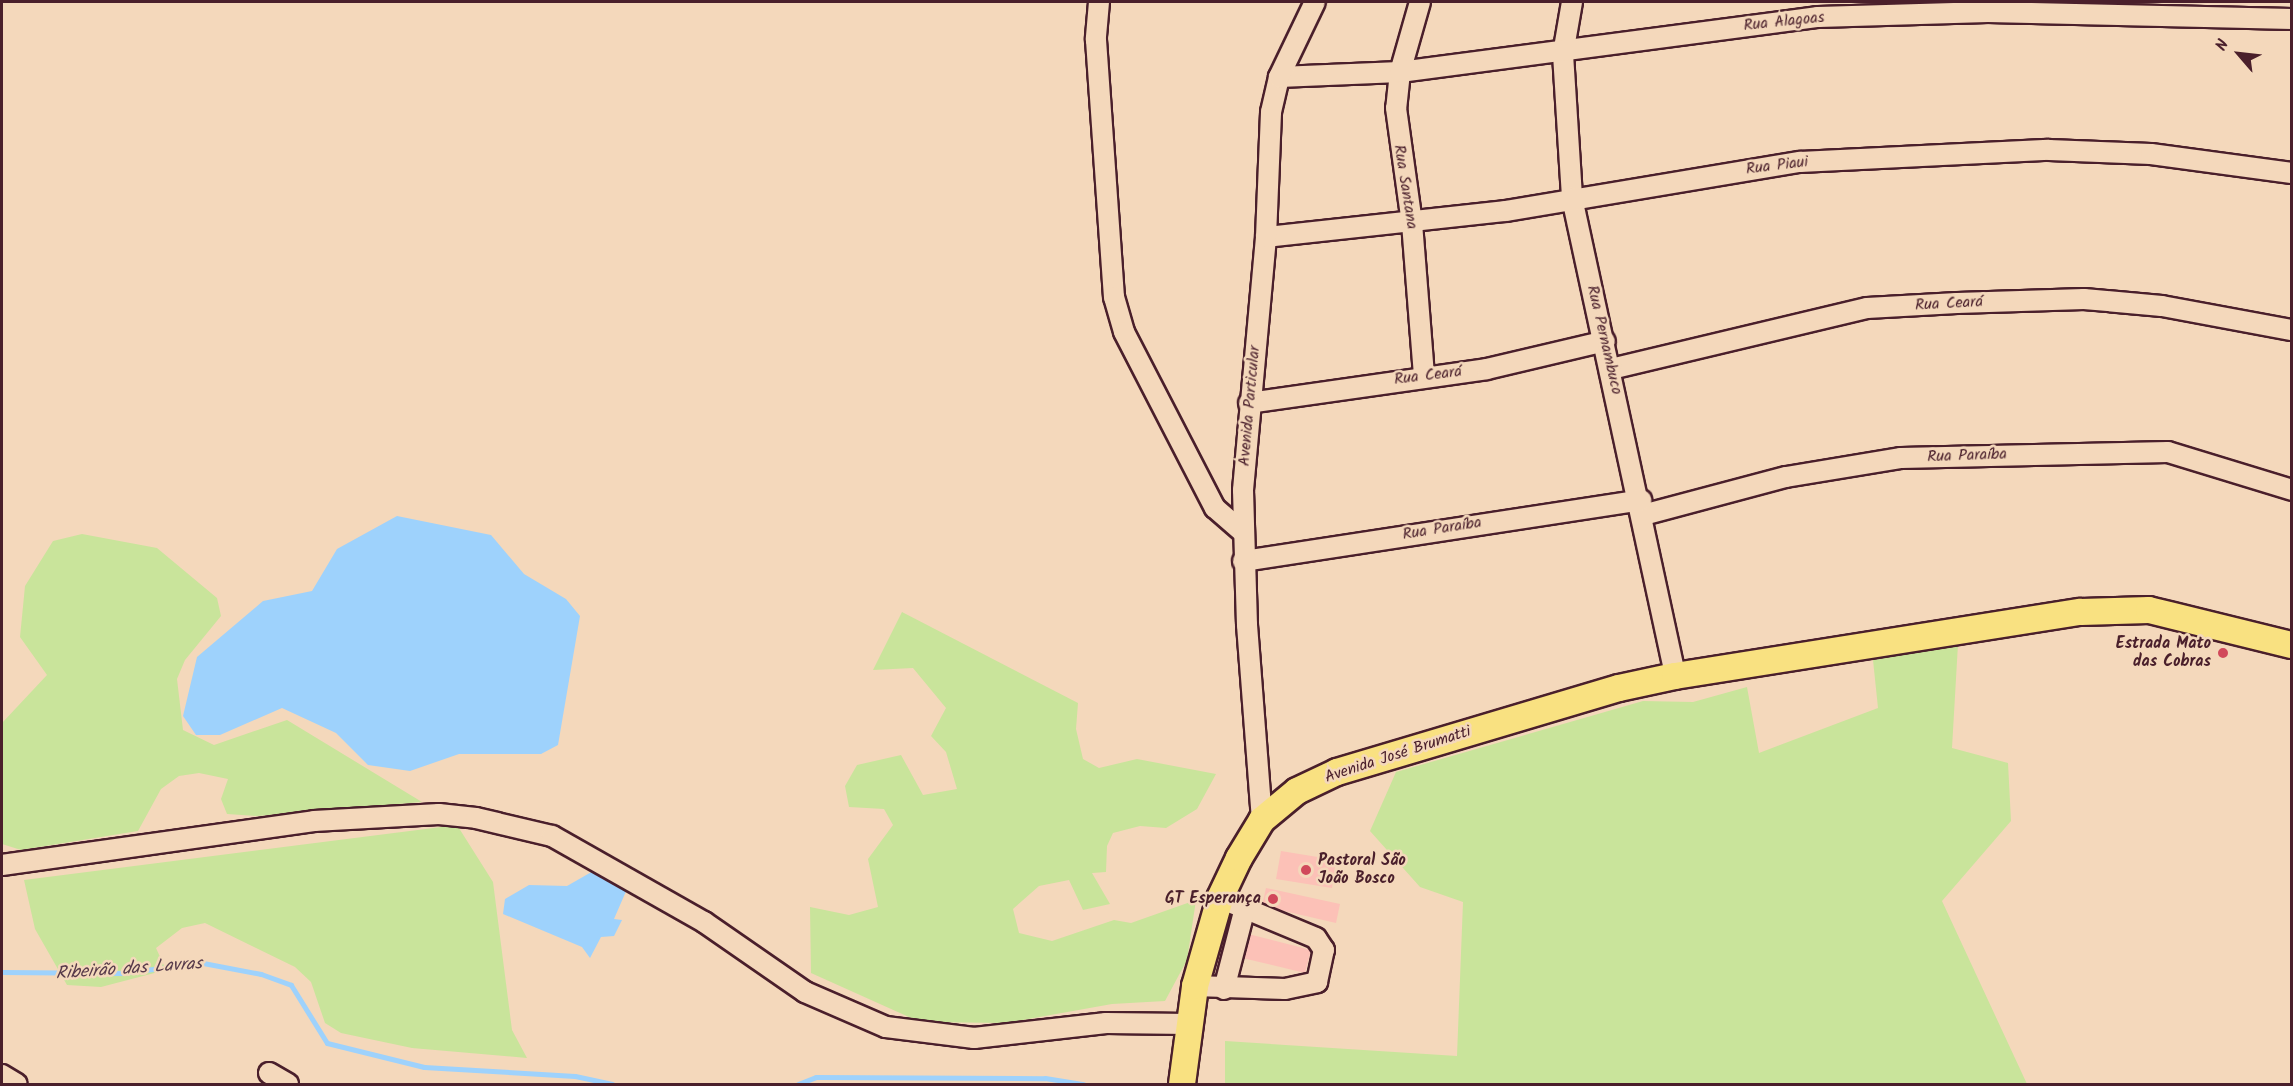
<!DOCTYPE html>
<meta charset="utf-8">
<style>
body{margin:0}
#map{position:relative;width:2293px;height:1086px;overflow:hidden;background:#f4d8bb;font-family:Kalam,sans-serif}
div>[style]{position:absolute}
.green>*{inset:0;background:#c9e49b}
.water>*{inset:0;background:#9ed2fc}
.stream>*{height:5px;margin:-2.5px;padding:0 2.5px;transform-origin:2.5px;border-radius:2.5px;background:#9ed2fc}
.building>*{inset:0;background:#fcc1b7}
.roads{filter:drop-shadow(2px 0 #4a1f2b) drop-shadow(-2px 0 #4a1f2b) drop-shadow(0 2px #4a1f2b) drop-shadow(0 -2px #4a1f2b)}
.minor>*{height:20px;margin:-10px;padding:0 10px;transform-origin:10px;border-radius:10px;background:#f4d8bb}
.major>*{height:26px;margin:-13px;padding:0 13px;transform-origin:13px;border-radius:13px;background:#f9e181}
.dots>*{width:16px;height:16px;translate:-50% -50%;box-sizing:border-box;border:3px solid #f4d8bb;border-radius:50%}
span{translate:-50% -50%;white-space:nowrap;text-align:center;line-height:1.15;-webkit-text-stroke:5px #f4d8bb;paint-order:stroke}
.street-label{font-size:16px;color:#4a1f2b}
.poi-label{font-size:16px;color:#4a1f2b;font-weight:700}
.right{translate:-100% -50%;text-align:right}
.left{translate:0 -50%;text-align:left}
.water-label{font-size:18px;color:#573a4a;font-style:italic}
.frame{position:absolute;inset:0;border:3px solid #4a1f2b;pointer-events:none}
.north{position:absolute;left:2209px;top:24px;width:60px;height:60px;-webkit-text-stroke:4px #f4d8bb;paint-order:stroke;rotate:298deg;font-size:16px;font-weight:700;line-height:24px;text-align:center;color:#4a1f2b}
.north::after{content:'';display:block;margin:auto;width:21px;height:27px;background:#4a1f2b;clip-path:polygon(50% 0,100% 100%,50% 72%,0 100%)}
</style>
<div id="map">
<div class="green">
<div style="clip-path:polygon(82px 534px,157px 548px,217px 598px,221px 616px,185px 660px,177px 679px,183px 730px,214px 745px,287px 720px,422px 802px,257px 816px,227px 814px,221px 799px,228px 779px,199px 773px,179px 776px,161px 789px,138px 831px,21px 850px,2px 844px,2px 723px,47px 675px,20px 637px,25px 586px,53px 541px)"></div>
<div style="clip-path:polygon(902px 612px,1078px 703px,1076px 729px,1083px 759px,1099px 768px,1137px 759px,1216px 774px,1197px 809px,1166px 828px,1140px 826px,1113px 833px,1107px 846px,1106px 872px,1092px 873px,1110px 904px,1083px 910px,1069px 880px,1039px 886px,1013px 909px,1019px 933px,1052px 941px,1114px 920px,1131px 923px,1196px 900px,1187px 960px,1165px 1001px,1112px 1004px,1006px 1023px,920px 1022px,811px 973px,810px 907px,849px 915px,878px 907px,868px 859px,893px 825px,884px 809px,849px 807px,845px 786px,857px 765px,901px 755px,923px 795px,957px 789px,946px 752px,931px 736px,946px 708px,913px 668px,873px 670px)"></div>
<div style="clip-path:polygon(1958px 644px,1952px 748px,2008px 763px,2011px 821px,1942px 901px,2027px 1084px,1225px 1084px,1225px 1041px,1457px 1056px,1463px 902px,1420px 887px,1370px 831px,1396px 772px,1643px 701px,1693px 702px,1747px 687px,1759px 753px,1878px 708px,1873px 660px)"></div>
<div style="clip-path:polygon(457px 825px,493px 882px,512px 1030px,527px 1058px,412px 1048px,341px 1033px,325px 1023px,311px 982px,295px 967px,205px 923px,182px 928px,156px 948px,166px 970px,101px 987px,67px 985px,35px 929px,24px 880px)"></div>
</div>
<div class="water">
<div style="clip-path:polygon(397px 516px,491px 535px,524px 574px,566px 599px,580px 616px,558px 745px,541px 754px,459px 754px,410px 771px,368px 765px,336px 733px,282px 708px,220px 735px,196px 735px,183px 716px,197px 657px,263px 601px,312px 591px,337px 549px)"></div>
<div style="clip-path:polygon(595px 870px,627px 889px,614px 919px,622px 920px,614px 936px,601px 937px,590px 958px,582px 947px,503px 914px,505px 899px,529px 885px,567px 886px)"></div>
</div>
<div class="stream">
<div style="left:2px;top:972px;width:118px;rotate:0.5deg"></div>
<div style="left:120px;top:973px;width:84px;rotate:-6.9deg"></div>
<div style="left:203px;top:963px;width:59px;rotate:10.7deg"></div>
<div style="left:261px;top:974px;width:32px;rotate:20deg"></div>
<div style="left:291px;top:985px;width:68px;rotate:58.2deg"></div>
<div style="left:327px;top:1043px;width:100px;rotate:13.9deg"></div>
<div style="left:424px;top:1067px;width:151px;rotate:3.4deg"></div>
<div style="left:575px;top:1076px;width:38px;rotate:12deg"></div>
<div style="left:798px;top:1084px;width:19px;rotate:-21deg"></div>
<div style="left:816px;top:1077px;width:229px;rotate:0.3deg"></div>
<div style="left:1045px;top:1078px;width:39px;rotate:9deg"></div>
</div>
<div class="building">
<div style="clip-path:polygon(1281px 851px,1336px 860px,1332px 888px,1276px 879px)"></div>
<div style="clip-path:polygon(1266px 888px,1340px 904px,1336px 923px,1262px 906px)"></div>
<div style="clip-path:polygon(1240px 932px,1311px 950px,1305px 973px,1234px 956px)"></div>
</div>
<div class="roads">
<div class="minor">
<div style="left:1099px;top:2px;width:38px;rotate:95deg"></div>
<div style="left:1096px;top:40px;width:258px;rotate:86deg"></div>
<div style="left:1114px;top:297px;width:36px;rotate:74deg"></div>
<div style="left:1124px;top:332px;width:198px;rotate:62.7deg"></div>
<div style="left:1215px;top:508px;width:37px;rotate:41deg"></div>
<div style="left:1420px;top:2px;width:73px;rotate:105.9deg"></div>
<div style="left:1400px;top:72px;width:36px;rotate:96deg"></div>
<div style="left:1396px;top:108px;width:116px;rotate:82.1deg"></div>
<div style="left:1412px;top:223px;width:152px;rotate:85.5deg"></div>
<div style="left:1572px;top:2px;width:53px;rotate:99.8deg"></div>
<div style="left:1563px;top:54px;width:144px;rotate:86.4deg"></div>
<div style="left:1572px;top:198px;width:489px;rotate:77.8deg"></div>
<div style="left:1279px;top:77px;width:121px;rotate:-2.4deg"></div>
<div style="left:1400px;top:72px;width:422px;rotate:-7.5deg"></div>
<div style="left:1818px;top:17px;width:170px;rotate:-1.7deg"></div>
<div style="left:1988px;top:12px;width:304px;rotate:1.3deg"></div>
<div style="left:1266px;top:237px;width:241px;rotate:-6.2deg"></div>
<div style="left:1506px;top:211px;width:298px;rotate:-9.5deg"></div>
<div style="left:1800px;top:162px;width:249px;rotate:-2.8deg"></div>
<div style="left:2049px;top:150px;width:102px;rotate:2.2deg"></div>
<div style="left:2151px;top:154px;width:142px;rotate:7.7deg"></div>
<div style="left:1611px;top:369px;width:263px;rotate:-13.4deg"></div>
<div style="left:1867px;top:308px;width:90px;rotate:-3.2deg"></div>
<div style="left:1957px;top:303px;width:127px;rotate:-1.8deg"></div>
<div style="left:2084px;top:299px;width:78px;rotate:5.1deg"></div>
<div style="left:2162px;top:306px;width:132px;rotate:10.5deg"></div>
<div style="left:1249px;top:403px;width:240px;rotate:-8.1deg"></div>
<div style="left:1487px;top:369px;width:121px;rotate:-13.3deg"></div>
<div style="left:1643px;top:515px;width:148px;rotate:-14.9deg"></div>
<div style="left:1786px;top:477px;width:117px;rotate:-9.4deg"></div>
<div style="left:1901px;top:458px;width:267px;rotate:-1.3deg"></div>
<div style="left:2168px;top:452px;width:130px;rotate:17deg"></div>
<div style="left:1243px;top:561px;width:403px;rotate:-8.7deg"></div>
<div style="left:1262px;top:820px;width:196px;rotate:-94.4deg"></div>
<div style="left:1247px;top:625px;width:135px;rotate:-91.7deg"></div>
<div style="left:1243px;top:490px;width:254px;rotate:-84.8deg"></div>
<div style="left:1266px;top:237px;width:125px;rotate:-87.7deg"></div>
<div style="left:1271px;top:112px;width:36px;rotate:-77deg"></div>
<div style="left:1279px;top:77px;width:83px;rotate:-64.4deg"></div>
<div style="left:2px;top:865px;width:315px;rotate:-8deg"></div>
<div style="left:314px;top:821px;width:125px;rotate:-3.2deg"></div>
<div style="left:439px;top:814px;width:37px;rotate:6deg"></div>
<div style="left:476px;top:818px;width:78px;rotate:13.3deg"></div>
<div style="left:552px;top:836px;width:175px;rotate:29.5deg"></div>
<div style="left:704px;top:922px;width:123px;rotate:34.7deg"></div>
<div style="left:805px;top:992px;width:88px;rotate:23.4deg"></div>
<div style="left:886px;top:1027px;width:89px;rotate:7.1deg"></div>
<div style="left:974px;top:1038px;width:133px;rotate:-6.5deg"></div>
<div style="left:1106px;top:1023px;width:83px;rotate:0.7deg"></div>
<div style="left:1195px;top:986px;width:90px;rotate:1.9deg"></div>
<div style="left:1285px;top:989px;width:33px;rotate:-12deg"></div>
<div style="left:1317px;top:982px;width:33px;rotate:-78deg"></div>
<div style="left:1324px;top:950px;width:14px;rotate:-124deg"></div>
<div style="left:1316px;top:938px;width:104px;rotate:-157.4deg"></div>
<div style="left:1224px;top:989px;width:84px;rotate:-75.5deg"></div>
<div style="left:269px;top:1073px;width:22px;rotate:30deg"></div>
<div style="left:2px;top:1075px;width:17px;rotate:31deg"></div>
</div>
<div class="major">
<div style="left:1182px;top:1084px;width:99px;rotate:-82.4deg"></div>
<div style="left:1195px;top:986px;width:91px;rotate:-74.1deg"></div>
<div style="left:1220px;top:898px;width:44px;rotate:-64.6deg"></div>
<div style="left:1239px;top:858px;width:44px;rotate:-58.8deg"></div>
<div style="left:1262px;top:820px;width:45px;rotate:-39.6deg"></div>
<div style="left:1297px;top:791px;width:44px;rotate:-25.4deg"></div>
<div style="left:1337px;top:772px;width:294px;rotate:-16.6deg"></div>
<div style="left:1619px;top:688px;width:57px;rotate:-12.1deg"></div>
<div style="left:1675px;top:676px;width:411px;rotate:-9deg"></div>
<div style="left:2081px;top:612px;width:68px;rotate:-1.7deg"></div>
<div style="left:2149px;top:610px;width:147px;rotate:13.8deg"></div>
</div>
</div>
<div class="dots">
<div style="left:2223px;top:653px;background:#d1495b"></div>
<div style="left:1306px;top:870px;background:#d1495b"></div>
<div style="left:1273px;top:899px;background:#d1495b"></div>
</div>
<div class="street-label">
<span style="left:1784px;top:22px;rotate:-6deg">Rua Alagoas</span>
<span style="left:1777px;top:166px;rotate:-7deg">Rua Piaui</span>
<span style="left:1405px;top:187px;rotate:81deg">Rua Santana</span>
<span style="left:1949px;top:304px;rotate:-3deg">Rua Ceará</span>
<span style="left:1604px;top:340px;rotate:77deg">Rua Pernambuco</span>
<span style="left:1428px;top:376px;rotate:-7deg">Rua Ceará</span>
<span style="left:1250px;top:406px;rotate:-85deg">Avenida Particular</span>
<span style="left:1967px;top:456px;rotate:-2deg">Rua Paraíba</span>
<span style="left:1442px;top:529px;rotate:-9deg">Rua Paraíba</span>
<span style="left:1398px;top:755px;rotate:-18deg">Avenida José Brumatti</span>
</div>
<div class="poi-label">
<span class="right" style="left:2211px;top:653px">Estrada Mato<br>das Cobras</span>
<span class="left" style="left:1318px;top:870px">Pastoral São<br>João Bosco</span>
<span class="right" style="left:1261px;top:899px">GT Esperança</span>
</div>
<div class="water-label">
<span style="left:129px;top:970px;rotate:-4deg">Ribeirão das Lavras</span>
</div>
<div class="frame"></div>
<div class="north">N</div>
</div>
